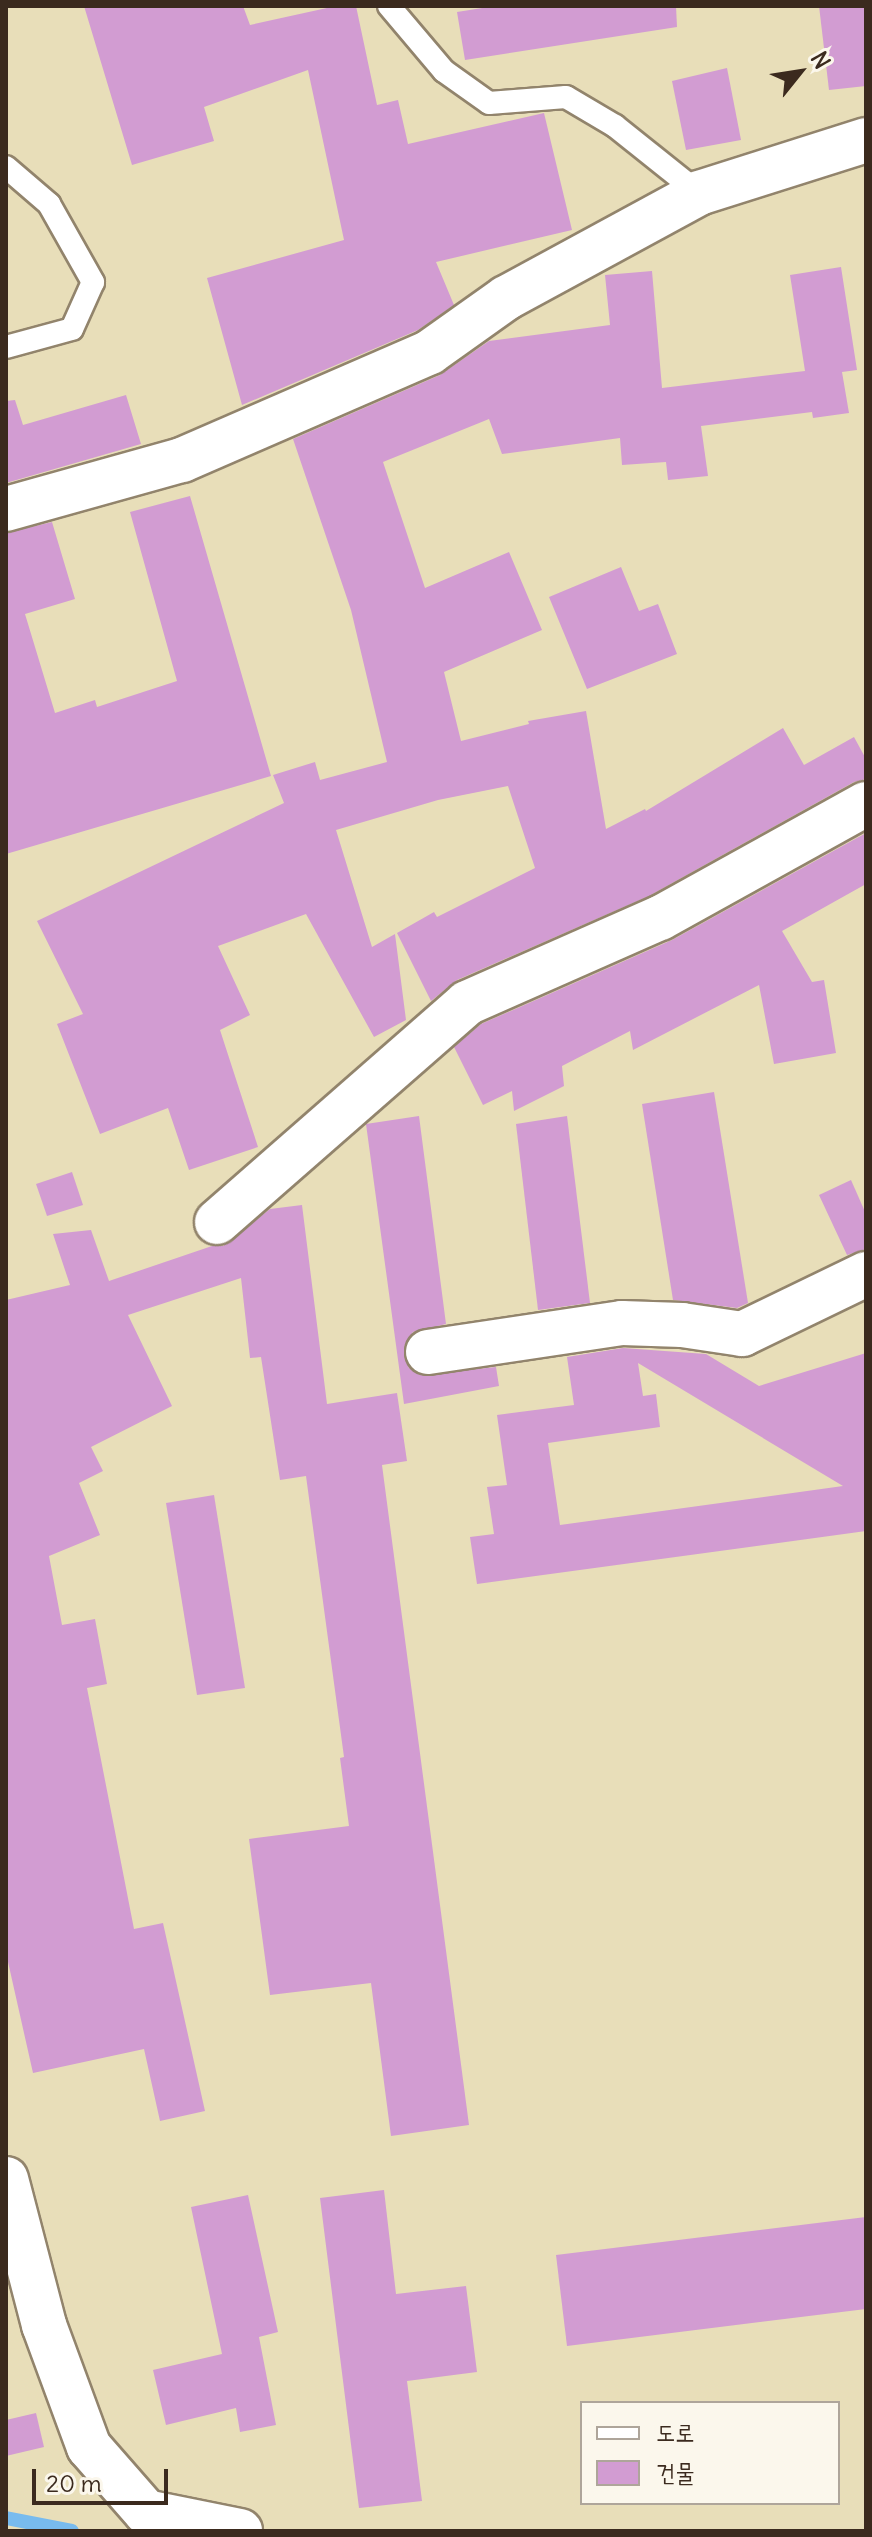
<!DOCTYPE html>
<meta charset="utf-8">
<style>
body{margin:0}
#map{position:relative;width:872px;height:2537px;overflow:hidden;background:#e8deb9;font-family:Delius,"Poor Story",sans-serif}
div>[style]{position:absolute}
.stream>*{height:14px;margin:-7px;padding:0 7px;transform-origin:7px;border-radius:7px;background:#78bbee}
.building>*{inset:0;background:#d29cd2}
.roads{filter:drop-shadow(2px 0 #92846c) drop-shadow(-2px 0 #92846c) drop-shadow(0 2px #92846c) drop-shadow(0 -2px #92846c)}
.lane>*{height:22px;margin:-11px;padding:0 11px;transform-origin:11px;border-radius:11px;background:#fff}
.street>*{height:44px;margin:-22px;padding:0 22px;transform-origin:22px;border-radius:22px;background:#fff}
span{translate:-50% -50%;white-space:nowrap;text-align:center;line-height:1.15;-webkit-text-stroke:7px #fbf7ec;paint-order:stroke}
.frame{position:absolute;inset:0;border:8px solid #3b2a1e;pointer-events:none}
.legend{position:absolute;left:580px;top:2401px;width:260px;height:104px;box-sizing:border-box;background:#fbf7ec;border:2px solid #aea59a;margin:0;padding:10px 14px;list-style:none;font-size:24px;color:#3b2a1e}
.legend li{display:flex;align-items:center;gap:16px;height:40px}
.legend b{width:40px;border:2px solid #aea59a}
.north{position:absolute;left:760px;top:32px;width:80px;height:80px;-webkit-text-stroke:6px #fbf7ec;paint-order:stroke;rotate:60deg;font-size:22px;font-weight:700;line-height:32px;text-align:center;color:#3b2a1e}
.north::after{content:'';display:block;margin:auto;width:28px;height:36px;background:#3b2a1e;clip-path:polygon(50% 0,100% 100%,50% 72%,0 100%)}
.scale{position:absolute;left:32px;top:2469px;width:136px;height:36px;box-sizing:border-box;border:4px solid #3b2a1e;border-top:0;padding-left:10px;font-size:24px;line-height:28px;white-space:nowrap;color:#3b2a1e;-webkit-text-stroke:6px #fbf7ec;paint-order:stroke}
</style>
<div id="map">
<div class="stream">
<div style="left:6px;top:2518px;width:67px;rotate:11.1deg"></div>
</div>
<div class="building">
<div style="clip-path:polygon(84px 6px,243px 6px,250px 25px,336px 6px,356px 6px,377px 105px,398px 100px,408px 144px,544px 113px,572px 230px,436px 262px,454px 305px,418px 330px,242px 405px,207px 278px,344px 240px,308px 70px,204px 107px,214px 141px,132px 165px)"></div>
<div style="clip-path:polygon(495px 6px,676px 6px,677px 27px,465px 60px,457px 12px)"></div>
<div style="clip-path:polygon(819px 6px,866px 6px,866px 86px,829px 90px)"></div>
<div style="clip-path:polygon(727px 68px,741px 140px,686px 150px,672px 81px)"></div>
<div style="clip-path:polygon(841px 267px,857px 370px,842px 372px,849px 413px,813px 418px,812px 412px,701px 426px,708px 476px,668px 480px,666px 462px,622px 465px,620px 438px,502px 454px,489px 419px,383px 462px,425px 588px,509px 552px,542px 630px,444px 672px,461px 741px,529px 724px,528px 721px,586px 711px,606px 829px,645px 809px,646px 811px,783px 728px,804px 765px,854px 737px,866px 759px,866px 779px,854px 782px,649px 896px,457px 980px,431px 1001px,397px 933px,434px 912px,437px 917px,535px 868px,508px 786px,438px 800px,336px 830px,372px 947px,395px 934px,406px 1020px,374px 1037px,306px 914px,218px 946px,250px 1015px,220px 1030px,258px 1147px,189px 1170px,168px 1108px,100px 1134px,57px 1024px,83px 1014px,37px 921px,284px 803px,273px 775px,315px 762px,320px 780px,387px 762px,351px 610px,293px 439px,440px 375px,489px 341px,610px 325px,605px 275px,652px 271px,662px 388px,805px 371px,790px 275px)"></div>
<div style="clip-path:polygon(126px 395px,141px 444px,6px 483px,6px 401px,15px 400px,23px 425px)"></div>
<div style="clip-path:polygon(190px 496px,271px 776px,6px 854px,6px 533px,52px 522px,75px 599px,25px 614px,55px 713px,95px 700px,97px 707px,177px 681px,130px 512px)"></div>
<div style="clip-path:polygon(621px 567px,639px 611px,658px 604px,677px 654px,587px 689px,549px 597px)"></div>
<div style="clip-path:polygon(866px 833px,866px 884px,782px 931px,812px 982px,824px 980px,836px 1053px,774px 1064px,759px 985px,633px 1050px,630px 1031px,562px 1066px,564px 1086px,514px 1111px,512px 1091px,483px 1105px,454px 1047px,481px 1024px,672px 940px)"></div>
<div style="clip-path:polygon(714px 1092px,748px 1303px,737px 1308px,673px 1300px,642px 1104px)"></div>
<div style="clip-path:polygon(419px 1116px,446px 1324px,413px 1332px,405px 1344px,404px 1356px,409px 1368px,420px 1375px,496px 1367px,499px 1386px,404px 1404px,366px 1124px)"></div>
<div style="clip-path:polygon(567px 1116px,590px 1303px,538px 1310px,516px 1124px)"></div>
<div style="clip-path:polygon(72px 1172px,83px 1205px,47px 1216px,36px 1184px)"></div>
<div style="clip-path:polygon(851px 1180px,866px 1214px,866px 1249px,847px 1255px,819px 1195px)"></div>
<div style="clip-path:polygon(302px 1205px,327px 1404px,397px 1393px,407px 1461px,382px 1465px,469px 2125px,391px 2136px,371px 1983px,270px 1995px,249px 1839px,349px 1826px,340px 1758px,344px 1757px,306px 1476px,280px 1480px,261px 1357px,250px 1358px,241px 1278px,128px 1315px,172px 1406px,91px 1447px,103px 1471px,79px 1483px,100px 1535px,49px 1556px,62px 1625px,95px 1619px,107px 1684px,87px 1688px,134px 1929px,163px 1923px,205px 2111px,160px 2121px,144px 2049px,33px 2073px,6px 1953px,6px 1300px,70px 1285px,53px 1234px,91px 1230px,109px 1281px,212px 1246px,223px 1246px,270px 1209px)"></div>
<div style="clip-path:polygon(evenodd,623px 1348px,706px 1354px,759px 1386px,866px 1353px,866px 1531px,477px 1584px,470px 1537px,494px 1534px,487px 1487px,507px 1485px,497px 1415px,574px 1405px,567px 1357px,623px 1348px,638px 1363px,843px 1486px,560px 1525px,548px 1443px,660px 1427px,656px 1394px,643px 1396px,638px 1363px)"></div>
<div style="clip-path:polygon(214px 1495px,245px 1688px,197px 1695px,166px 1503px)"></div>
<div style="clip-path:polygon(384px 2190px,396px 2294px,466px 2286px,477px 2372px,407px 2381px,422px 2501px,359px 2508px,320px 2198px)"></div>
<div style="clip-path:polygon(248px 2195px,278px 2332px,259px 2337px,276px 2425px,240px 2432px,236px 2408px,166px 2425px,153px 2370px,222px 2354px,191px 2207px)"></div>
<div style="clip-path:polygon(866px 2217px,866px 2309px,567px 2346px,556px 2255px)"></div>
<div style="clip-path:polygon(36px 2413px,44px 2447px,6px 2456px,6px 2420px)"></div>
</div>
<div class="roads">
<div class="lane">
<div style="left:389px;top:6px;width:85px;rotate:49.8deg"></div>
<div style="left:444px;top:71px;width:55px;rotate:35.4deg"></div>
<div style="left:489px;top:103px;width:77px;rotate:-4.5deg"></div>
<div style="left:566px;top:97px;width:57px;rotate:30.6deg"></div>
<div style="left:615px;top:126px;width:107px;rotate:38.6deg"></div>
<div style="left:6px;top:167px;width:57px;rotate:40.7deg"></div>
<div style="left:49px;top:204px;width:90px;rotate:60.6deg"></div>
<div style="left:93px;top:282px;width:51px;rotate:114.1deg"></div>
<div style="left:72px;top:329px;width:68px;rotate:164.7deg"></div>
</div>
<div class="street">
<div style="left:6px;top:509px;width:183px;rotate:-15.6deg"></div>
<div style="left:182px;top:460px;width:270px;rotate:-23.5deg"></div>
<div style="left:430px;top:352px;width:93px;rotate:-35.4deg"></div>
<div style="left:506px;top:298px;width:220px;rotate:-28.5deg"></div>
<div style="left:699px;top:193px;width:175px;rotate:-17.6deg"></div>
<div style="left:217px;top:1222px;width:332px;rotate:-41.2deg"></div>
<div style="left:467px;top:1003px;width:211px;rotate:-23.8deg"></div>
<div style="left:660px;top:918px;width:235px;rotate:-29deg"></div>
<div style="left:428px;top:1352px;width:196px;rotate:-8.5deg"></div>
<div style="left:622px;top:1323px;width:60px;rotate:1.9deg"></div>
<div style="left:682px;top:1325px;width:61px;rotate:8.5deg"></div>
<div style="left:742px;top:1334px;width:138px;rotate:-25.8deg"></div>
<div style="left:6px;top:2179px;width:151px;rotate:75.4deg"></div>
<div style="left:44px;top:2325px;width:130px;rotate:69.8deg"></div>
<div style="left:89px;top:2447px;width:86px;rotate:48.8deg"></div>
<div style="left:146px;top:2512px;width:96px;rotate:11.4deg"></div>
</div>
</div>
<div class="frame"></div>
<ul class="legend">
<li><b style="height:10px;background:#fff"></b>도로</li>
<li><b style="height:22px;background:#d29cd2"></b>건물</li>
</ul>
<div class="north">N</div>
<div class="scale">20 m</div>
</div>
